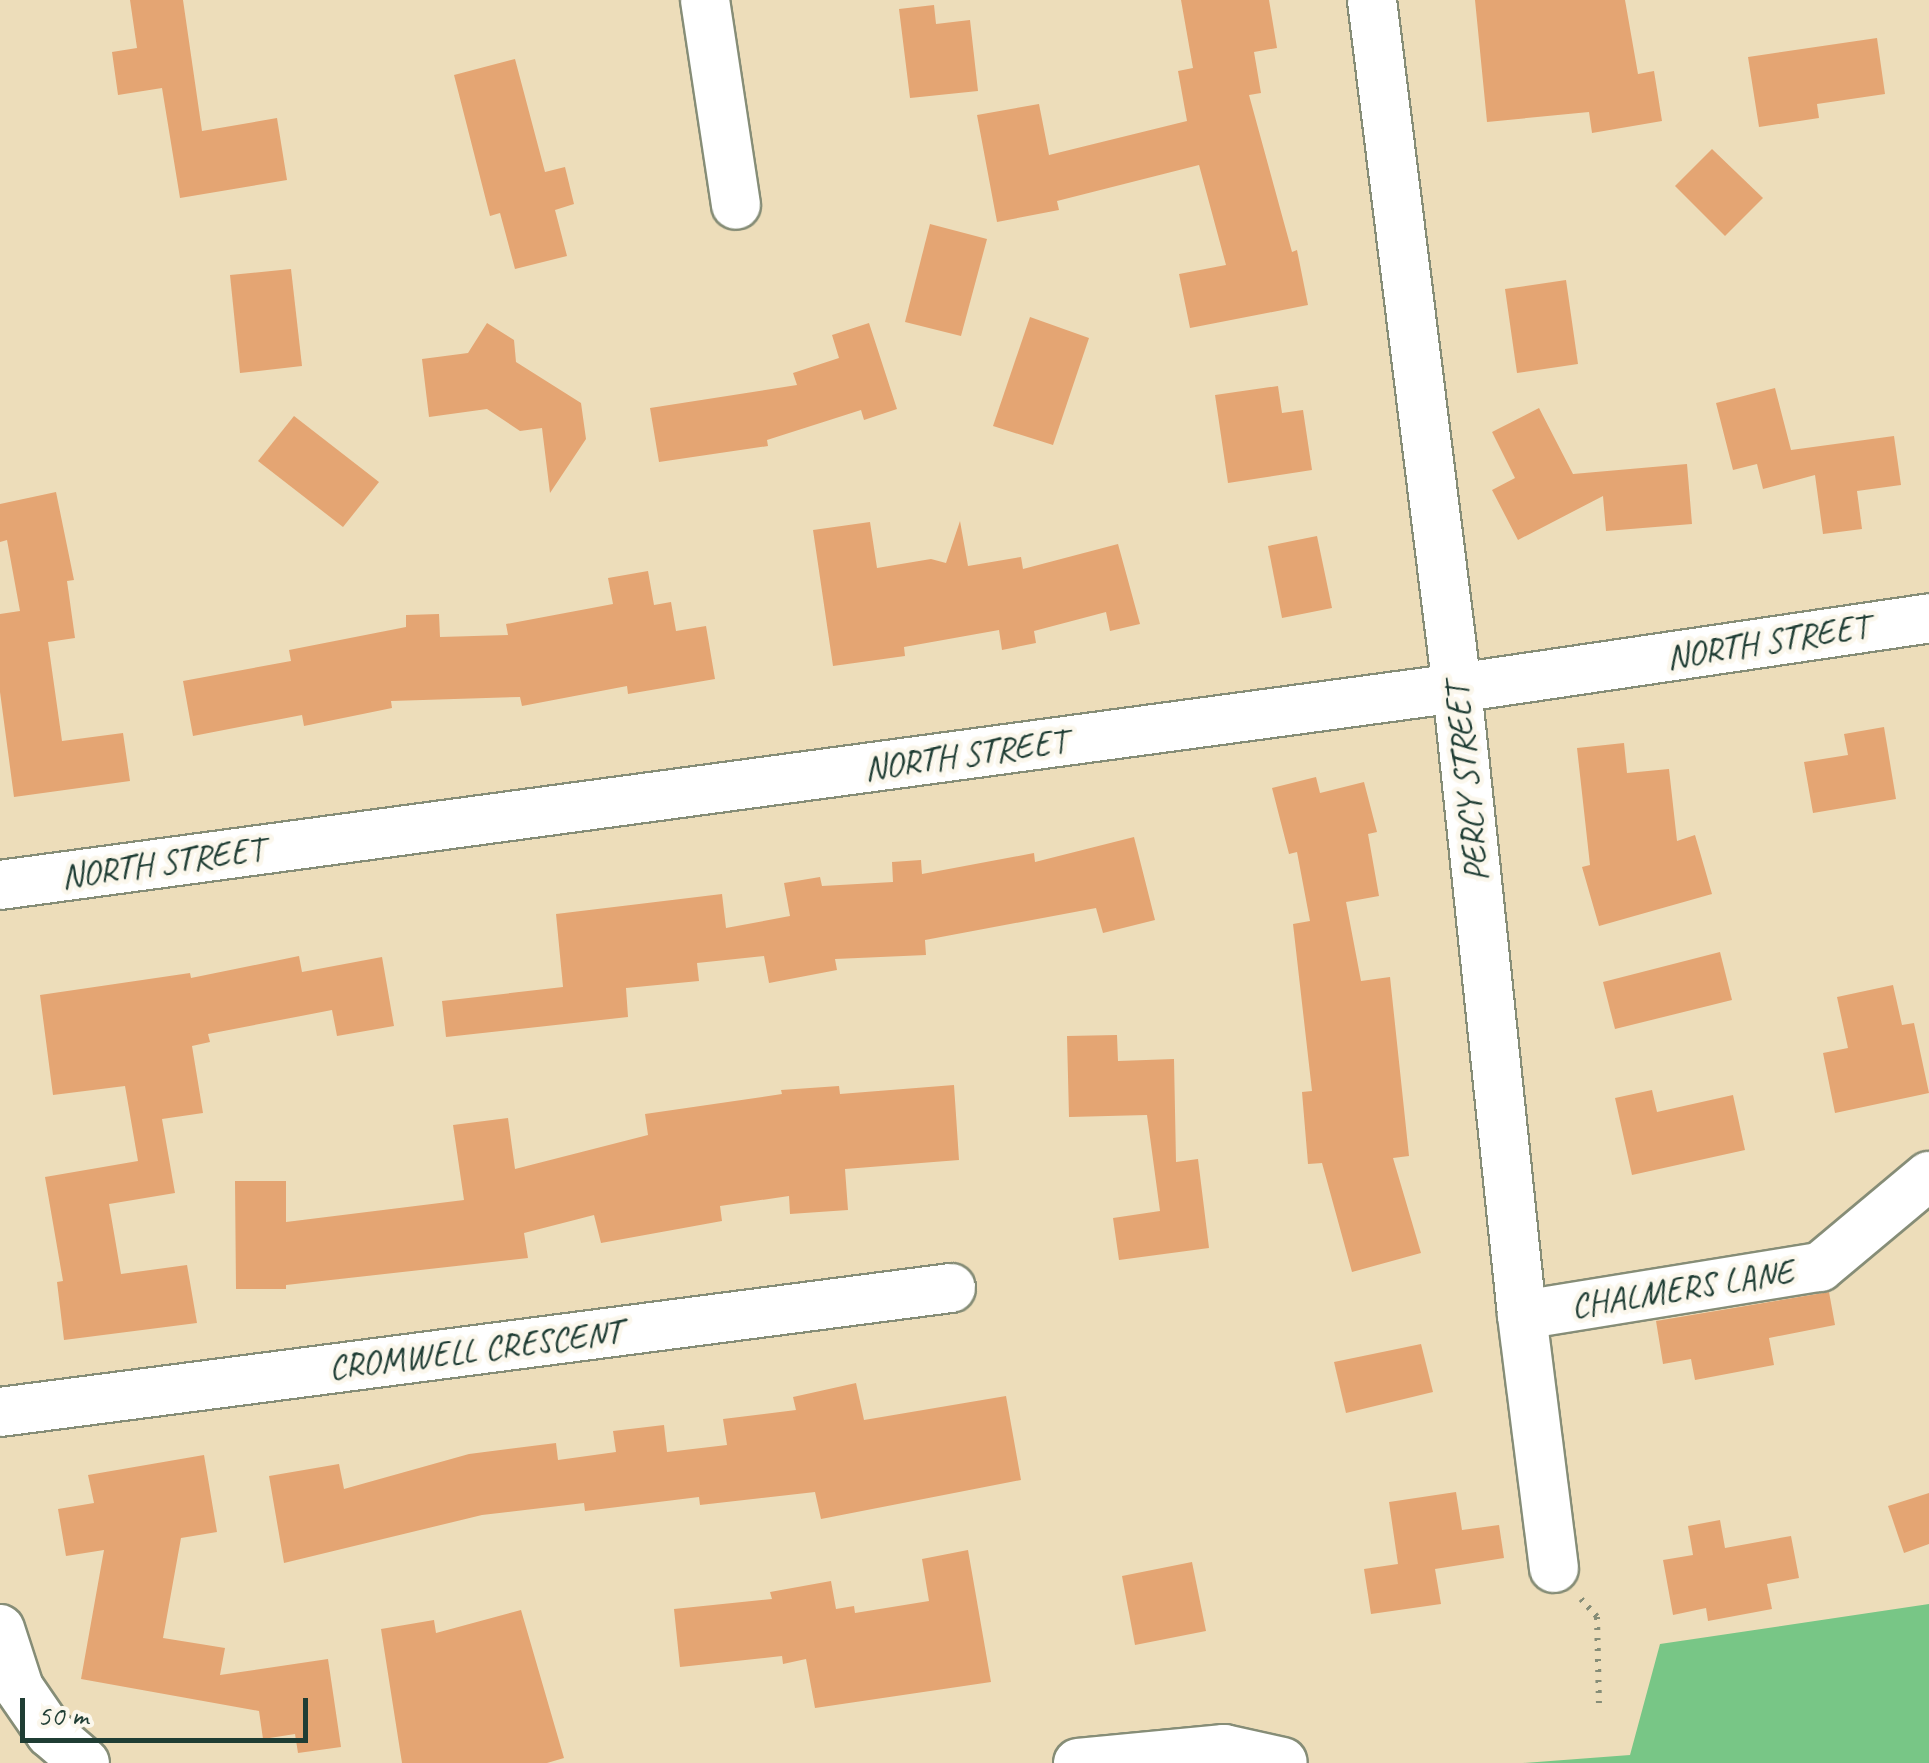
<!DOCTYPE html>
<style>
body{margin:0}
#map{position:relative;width:1929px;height:1763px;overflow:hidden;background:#edddba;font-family:Caveat,sans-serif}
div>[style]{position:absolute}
.green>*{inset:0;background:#78c686}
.building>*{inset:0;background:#e4a573}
.path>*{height:6px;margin-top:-3px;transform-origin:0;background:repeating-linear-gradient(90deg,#868d77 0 2.5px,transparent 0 10.5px)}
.roads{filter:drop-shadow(2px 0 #868d77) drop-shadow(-2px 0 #868d77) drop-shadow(0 2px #868d77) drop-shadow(0 -2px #868d77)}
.minor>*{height:48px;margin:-24px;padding:0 24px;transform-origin:24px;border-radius:24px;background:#fff}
span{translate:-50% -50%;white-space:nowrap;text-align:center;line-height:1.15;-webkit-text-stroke:9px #fbf7ec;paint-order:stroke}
.street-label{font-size:35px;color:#1f3d34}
.scale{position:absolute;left:20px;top:1698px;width:288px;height:45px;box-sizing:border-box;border:5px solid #1f3d34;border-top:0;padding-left:12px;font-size:30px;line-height:35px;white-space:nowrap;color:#1f3d34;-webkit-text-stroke:8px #fbf7ec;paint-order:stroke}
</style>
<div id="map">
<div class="green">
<div style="clip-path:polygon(1929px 1604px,1929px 1763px,1523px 1763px,1630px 1755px,1660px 1644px)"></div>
</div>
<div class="building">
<div style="clip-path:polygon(130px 0,183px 0,202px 131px,277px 118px,287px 180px,180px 198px,162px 88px,118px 95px,112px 52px,137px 48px)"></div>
<div style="clip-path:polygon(1181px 0,1269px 0,1277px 48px,1254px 52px,1261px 93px,1249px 95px,1292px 252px,1297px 250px,1308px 305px,1190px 328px,1179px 274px,1226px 265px,1199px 165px,1057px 201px,1059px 210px,997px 222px,977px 115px,1039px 104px,1049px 155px,1187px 121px,1178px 71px,1193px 68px)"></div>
<div style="clip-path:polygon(1475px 0,1625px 0,1638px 74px,1654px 71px,1662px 121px,1592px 133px,1589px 112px,1487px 122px)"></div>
<div style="clip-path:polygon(934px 5px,936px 24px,970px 20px,978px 91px,910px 98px,899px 9px)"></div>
<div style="clip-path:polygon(1877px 38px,1885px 94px,1817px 104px,1819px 118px,1759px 127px,1748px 57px)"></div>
<div style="clip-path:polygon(515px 59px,545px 172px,565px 167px,574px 204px,555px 210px,567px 256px,515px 269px,500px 213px,490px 216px,454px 75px)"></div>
<div style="clip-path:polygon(1712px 149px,1763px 198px,1725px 236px,1675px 186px)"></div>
<div style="clip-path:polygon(930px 224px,987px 239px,961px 336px,905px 322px)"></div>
<div style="clip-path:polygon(291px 269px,302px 366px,240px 373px,230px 275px)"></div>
<div style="clip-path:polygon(1566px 280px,1578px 364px,1517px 373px,1505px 289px)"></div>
<div style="clip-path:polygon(1030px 317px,1089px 338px,1053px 445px,993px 426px)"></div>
<div style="clip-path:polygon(487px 323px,514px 340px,516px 362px,581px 403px,586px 439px,550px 493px,542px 428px,520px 431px,487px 409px,429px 417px,422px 359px,468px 353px)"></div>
<div style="clip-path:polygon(869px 323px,897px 409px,864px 420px,861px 410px,767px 440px,768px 446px,659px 462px,650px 408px,797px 385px,793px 373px,839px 358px,832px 335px)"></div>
<div style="clip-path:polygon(1278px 386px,1282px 413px,1303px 410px,1312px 470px,1228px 483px,1215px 395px)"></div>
<div style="clip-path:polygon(1775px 388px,1791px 450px,1894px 436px,1901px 485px,1857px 491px,1862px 529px,1823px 534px,1815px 475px,1763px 489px,1757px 464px,1733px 470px,1716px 403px)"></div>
<div style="clip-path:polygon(1539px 408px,1573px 474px,1687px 464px,1692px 524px,1606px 531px,1603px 496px,1518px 540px,1492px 490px,1515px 478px,1492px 432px)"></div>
<div style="clip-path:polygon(294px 416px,379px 482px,343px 527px,258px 461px)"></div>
<div style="clip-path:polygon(56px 492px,74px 580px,67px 581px,75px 638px,48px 642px,62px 741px,123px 733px,130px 781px,14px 797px,0 692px,0 614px,20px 611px,7px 540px,0 542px,0 504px)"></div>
<div style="clip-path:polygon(960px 521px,968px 566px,1021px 557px,1023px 569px,1118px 544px,1140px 624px,1110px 631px,1106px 612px,1034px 631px,1036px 643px,1002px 650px,999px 630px,904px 647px,905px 656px,833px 666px,813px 530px,870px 522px,877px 568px,931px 559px,946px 563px)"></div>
<div style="clip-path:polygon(1317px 536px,1332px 608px,1282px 618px,1268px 546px)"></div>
<div style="clip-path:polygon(648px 571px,654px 605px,671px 602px,676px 631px,706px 626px,715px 679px,628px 694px,627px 686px,522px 706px,520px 697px,391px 701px,392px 708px,304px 726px,302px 715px,193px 736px,183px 681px,291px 661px,289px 650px,406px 627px,406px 615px,439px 614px,440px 637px,508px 635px,506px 624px,613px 604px,608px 578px)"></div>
<div style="clip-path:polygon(1884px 727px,1896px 799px,1813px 813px,1804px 762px,1848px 755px,1844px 734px)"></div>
<div style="clip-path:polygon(1624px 743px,1627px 773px,1669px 769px,1677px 841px,1695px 835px,1712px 894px,1599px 926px,1582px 867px,1590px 865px,1577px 748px)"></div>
<div style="clip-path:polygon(1316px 777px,1320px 793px,1364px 782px,1377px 832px,1368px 834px,1379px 896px,1346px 902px,1361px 981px,1390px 977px,1409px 1156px,1393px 1158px,1421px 1253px,1352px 1272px,1322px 1163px,1308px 1164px,1302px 1092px,1312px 1091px,1293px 924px,1310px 921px,1297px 852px,1289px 854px,1272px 788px)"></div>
<div style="clip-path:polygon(1134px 837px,1155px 920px,1103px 933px,1096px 908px,925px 940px,926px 955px,835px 959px,837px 970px,769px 983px,764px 956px,697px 963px,699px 981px,626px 988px,628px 1017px,446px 1037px,442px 1001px,563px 987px,556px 914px,722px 894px,726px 928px,790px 916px,784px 883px,820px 877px,822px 886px,893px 882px,892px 862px,921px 860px,922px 874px,1034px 853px,1035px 862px)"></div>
<div style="clip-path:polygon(1720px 952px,1732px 1000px,1615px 1029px,1603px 982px)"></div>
<div style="clip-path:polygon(299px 956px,302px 972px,382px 957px,394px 1026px,337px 1036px,332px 1010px,208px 1034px,210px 1042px,192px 1046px,203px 1113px,162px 1119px,175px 1193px,109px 1204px,121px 1274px,187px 1265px,197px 1323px,64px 1340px,57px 1282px,63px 1281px,45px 1177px,138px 1161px,125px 1086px,53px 1095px,40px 995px,190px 973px,191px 978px)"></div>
<div style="clip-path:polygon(1893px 985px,1902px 1025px,1914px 1023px,1929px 1093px,1835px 1113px,1823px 1053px,1848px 1048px,1837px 997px)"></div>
<div style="clip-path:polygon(1117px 1035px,1118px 1061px,1174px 1059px,1176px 1162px,1198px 1159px,1209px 1248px,1119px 1260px,1113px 1218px,1160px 1211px,1147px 1115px,1069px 1117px,1067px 1036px)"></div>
<div style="clip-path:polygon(954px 1085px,959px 1160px,845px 1169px,848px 1210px,790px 1214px,789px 1196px,720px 1206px,722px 1221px,601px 1243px,594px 1215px,524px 1233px,528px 1258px,286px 1285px,286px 1289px,236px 1289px,235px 1181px,286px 1181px,286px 1222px,464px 1200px,453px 1125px,508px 1118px,515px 1169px,648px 1135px,645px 1114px,782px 1094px,781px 1090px,839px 1086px,840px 1094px)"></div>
<div style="clip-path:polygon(1652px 1090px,1657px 1112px,1733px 1095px,1745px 1150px,1632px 1175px,1615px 1098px)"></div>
<div style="clip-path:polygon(1829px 1292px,1835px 1325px,1769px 1338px,1774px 1365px,1695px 1380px,1691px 1359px,1663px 1364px,1656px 1321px)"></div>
<div style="clip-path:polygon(1421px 1344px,1433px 1392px,1346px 1413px,1334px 1362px)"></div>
<div style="clip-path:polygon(856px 1383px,864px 1420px,1006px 1396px,1021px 1480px,821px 1519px,815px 1492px,700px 1505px,699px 1497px,585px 1511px,584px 1503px,482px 1515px,284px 1563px,269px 1476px,339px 1464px,344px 1489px,469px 1454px,556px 1443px,558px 1460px,616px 1452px,613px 1431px,664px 1425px,667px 1452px,727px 1445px,723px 1419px,796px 1410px,793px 1397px)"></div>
<div style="clip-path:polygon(204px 1455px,217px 1532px,181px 1538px,163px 1638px,225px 1648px,220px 1675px,328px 1659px,341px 1747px,298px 1753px,295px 1734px,263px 1739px,259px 1711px,81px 1679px,104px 1550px,66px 1556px,58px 1509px,94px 1503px,88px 1475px)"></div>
<div style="clip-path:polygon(1456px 1492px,1462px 1530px,1499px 1525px,1504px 1558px,1435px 1569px,1441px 1604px,1371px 1614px,1364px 1569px,1398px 1564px,1389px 1502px)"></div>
<div style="clip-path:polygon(1929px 1493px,1929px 1544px,1904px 1553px,1888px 1506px)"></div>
<div style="clip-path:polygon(1720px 1520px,1725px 1548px,1791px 1536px,1799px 1578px,1767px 1584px,1772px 1609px,1708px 1621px,1706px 1608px,1673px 1615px,1663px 1560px,1693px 1555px,1688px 1526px)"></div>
<div style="clip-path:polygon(968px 1550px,991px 1682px,815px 1708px,806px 1659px,783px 1664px,782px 1656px,680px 1667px,674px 1609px,772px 1599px,770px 1592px,831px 1581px,836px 1609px,854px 1606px,855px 1613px,929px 1601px,922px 1559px)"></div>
<div style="clip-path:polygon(1192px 1562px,1206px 1631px,1135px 1645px,1122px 1576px)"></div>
<div style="clip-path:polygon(521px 1610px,564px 1758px,547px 1763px,402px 1763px,381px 1629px,434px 1620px,436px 1633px)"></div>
</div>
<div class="path">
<div style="left:1581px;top:1599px;width:24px;rotate:48deg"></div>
<div style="left:1597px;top:1617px;width:86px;rotate:88.7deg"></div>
</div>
<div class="roads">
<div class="minor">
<div style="left:705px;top:0;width:207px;rotate:81.4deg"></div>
<div style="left:1372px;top:0;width:693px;rotate:82.96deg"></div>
<div style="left:1457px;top:688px;width:630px;rotate:84.08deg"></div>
<div style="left:1522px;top:1315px;width:255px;rotate:82.8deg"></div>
<div style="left:0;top:885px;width:1470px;rotate:-7.7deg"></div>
<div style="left:1457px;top:688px;width:477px;rotate:-8.4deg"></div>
<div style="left:1522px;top:1315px;width:302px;rotate:-9.2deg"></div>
<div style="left:1820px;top:1267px;width:142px;rotate:-39.9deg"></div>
<div style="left:0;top:1412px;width:959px;rotate:-7.43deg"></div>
<div style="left:0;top:1629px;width:62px;rotate:72.1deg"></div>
<div style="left:19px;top:1688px;width:55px;rotate:55.4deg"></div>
<div style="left:50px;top:1733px;width:46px;rotate:40.6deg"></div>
<div style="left:1078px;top:1763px;width:147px;rotate:-5.5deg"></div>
<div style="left:1224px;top:1749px;width:60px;rotate:12.4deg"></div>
</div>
</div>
<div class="street-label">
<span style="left:1767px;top:642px;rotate:-9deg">NORTH STREET</span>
<span style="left:965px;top:755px;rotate:-8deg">NORTH STREET</span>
<span style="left:1467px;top:783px;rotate:-96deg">PERCY STREET</span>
<span style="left:162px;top:863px;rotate:-8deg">NORTH STREET</span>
<span style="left:1682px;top:1289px;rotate:-9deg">CHALMERS LANE</span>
<span style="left:475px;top:1350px;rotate:-7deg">CROMWELL CRESCENT</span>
</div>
<div class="scale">50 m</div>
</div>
